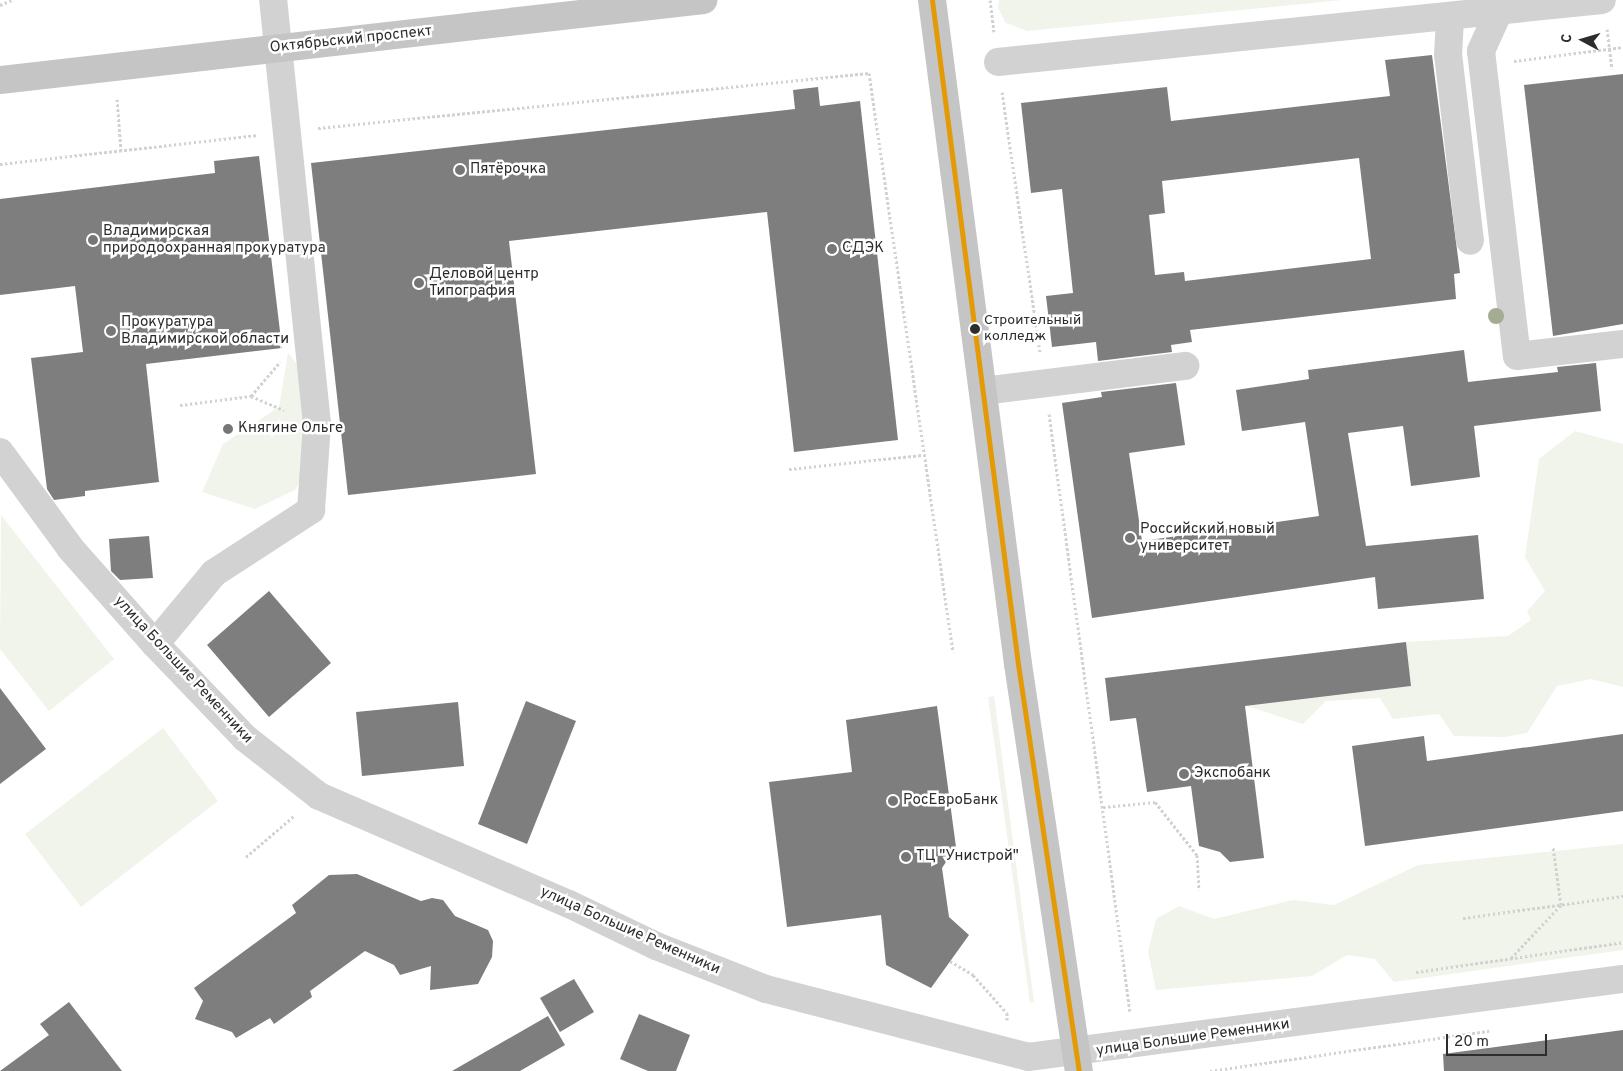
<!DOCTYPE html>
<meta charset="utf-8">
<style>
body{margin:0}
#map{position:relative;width:1623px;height:1071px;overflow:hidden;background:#fff;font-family:Overpass,sans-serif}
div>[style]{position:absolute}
.green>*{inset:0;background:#f1f4eb}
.building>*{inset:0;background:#7e7e7e}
.path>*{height:3px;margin-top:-1.5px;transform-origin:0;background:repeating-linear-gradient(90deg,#d2d2d2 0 2.5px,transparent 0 5px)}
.minor>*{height:28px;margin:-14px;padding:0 14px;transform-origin:14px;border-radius:14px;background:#d2d2d2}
.major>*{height:28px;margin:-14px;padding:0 14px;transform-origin:14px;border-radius:14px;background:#c5c5c5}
.bus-1>*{height:5px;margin:-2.5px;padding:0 2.5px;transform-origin:2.5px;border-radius:2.5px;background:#e39a04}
.trees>*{width:16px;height:16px;margin:-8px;border-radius:50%;background:#a4ac93}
.dots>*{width:14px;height:14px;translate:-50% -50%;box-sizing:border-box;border:2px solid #fff;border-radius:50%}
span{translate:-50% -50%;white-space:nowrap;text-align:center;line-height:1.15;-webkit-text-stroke:5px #fff;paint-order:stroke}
.bus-label{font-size:14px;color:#2d2d2d}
.left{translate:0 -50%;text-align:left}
.street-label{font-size:15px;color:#2d2d2d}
.poi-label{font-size:15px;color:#2d2d2d}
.north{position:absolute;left:1558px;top:15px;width:50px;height:50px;-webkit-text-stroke:4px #fff;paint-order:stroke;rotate:276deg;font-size:14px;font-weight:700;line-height:20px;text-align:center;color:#2d2d2d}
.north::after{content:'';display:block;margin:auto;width:18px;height:22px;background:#2d2d2d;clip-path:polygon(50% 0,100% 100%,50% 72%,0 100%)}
.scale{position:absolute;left:1446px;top:1034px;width:101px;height:22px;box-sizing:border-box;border:2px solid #2d2d2d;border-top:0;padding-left:6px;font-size:15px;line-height:18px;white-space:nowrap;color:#2d2d2d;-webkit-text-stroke:4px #fff;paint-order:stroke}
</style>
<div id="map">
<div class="green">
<div style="clip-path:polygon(999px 0,1343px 0,1027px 31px,1006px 23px,998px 8px)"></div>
<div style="clip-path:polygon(288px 353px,305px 374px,306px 470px,295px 490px,255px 509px,202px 492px,223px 444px,279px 407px)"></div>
<div style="clip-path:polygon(1575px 431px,1623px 444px,1623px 687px,1591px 679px,1557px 686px,1527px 733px,1504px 737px,1454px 736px,1439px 714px,1393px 719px,1380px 698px,1326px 701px,1303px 724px,1247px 706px,1411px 686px,1406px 642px,1508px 636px,1531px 620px,1527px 611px,1545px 591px,1525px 557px,1539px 459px)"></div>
<div style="clip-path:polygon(1px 515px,114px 659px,49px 711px,0 649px)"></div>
<div style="clip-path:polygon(994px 696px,1034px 1002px,1030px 1003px,988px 697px)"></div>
<div style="clip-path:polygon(163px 728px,218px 801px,81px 907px,25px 834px)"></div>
<div style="clip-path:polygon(1623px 844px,1623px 950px,1394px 982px,1375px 959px,1347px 955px,1312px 976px,1156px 990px,1148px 952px,1156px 919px,1179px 906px,1214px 919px,1293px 900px,1334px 905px,1418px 865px)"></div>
</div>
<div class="building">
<div style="clip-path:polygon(evenodd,1432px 55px,1460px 273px,1454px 274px,1456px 299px,1190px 330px,1192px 342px,1171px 345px,1172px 352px,1098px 361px,1096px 342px,1052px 347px,1046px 296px,1073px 293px,1062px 189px,1031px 193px,1021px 103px,1167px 87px,1171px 121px,1390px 96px,1385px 60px,1432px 55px,1359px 158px,1371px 259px,1185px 281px,1184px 272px,1155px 275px,1149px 215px,1165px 213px,1162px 181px,1359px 158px)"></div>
<div style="clip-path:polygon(1623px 74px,1623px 324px,1553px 336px,1524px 85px)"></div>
<div style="clip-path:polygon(818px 87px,820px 106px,860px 101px,898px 440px,794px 452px,767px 212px,509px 241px,536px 474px,348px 495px,311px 163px,795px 109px,793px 90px)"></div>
<div style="clip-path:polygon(259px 156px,282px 348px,146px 364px,159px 482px,85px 491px,85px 496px,54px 500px,47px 489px,31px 358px,83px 352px,75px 286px,0 295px,0 199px,215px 173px,214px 161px)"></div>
<div style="clip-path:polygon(1464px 350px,1468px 382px,1558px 372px,1557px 367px,1596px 363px,1601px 411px,1474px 426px,1480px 477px,1411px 486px,1403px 426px,1348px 433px,1366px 546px,1478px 535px,1484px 599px,1378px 609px,1375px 577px,1092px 618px,1062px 403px,1102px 397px,1101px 392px,1176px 383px,1185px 445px,1129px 453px,1142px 541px,1319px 516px,1305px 422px,1242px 431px,1236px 390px,1309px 379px,1308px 370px)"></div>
<div style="clip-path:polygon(149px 536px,153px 578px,120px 580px,111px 571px,109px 539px)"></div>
<div style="clip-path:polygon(269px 591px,331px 663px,269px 717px,207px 645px)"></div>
<div style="clip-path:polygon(1406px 642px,1411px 686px,1245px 706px,1264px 858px,1230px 862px,1220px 852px,1199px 846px,1191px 786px,1147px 792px,1136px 718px,1110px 721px,1105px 678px)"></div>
<div style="clip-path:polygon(0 688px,46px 749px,0 784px)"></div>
<div style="clip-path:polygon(526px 701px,576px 721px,527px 844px,478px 824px)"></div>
<div style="clip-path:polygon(458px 702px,464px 766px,362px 776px,356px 712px)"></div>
<div style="clip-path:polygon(937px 706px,956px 847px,942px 868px,949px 917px,969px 935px,931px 988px,886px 965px,881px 915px,787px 927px,769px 782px,852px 772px,846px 720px)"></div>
<div style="clip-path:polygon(1623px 734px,1623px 811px,1365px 846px,1352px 746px,1424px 736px,1427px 761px)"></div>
<div style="clip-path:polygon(357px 874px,421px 901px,432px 898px,443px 900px,455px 916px,488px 930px,493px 941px,492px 957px,478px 984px,430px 990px,431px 966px,400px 975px,394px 965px,365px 951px,310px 991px,312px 997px,274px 1024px,270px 1018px,236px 1038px,232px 1032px,195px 1019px,203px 1001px,194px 988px,296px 913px,292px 905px,329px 875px)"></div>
<div style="clip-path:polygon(574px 979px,594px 1012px,560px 1032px,540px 998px)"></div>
<div style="clip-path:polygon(69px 1002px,122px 1071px,0 1071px,49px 1035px,40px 1024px)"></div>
<div style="clip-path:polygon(639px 1014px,690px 1035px,676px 1071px,648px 1071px,620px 1059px)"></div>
<div style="clip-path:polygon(548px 1016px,565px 1045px,520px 1071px,452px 1071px)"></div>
<div style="clip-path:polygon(1623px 1030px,1623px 1071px,1444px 1071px,1443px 1054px)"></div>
</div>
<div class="path">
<div style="left:990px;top:0;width:32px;rotate:83deg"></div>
<div style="left:0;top:5px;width:13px;rotate:-23deg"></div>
<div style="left:1607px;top:29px;width:40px;rotate:82.9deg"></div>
<div style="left:1514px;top:61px;width:110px;rotate:-7.3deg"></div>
<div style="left:1002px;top:92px;width:264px;rotate:81.7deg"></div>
<div style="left:117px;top:99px;width:51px;rotate:85.5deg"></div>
<div style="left:318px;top:128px;width:554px;rotate:-5.7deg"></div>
<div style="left:869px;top:73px;width:585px;rotate:81.75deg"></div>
<div style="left:0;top:164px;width:259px;rotate:-6.4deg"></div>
<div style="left:251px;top:396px;width:45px;rotate:-49.5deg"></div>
<div style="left:180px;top:405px;width:72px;rotate:-7.2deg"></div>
<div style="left:251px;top:396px;width:36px;rotate:23deg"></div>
<div style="left:1049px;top:414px;width:603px;rotate:82.29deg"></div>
<div style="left:789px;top:469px;width:134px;rotate:-6deg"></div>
<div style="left:1103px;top:807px;width:52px;rotate:-5.5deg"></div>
<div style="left:1155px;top:802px;width:68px;rotate:51.6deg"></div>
<div style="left:1197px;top:855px;width:35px;rotate:87deg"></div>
<div style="left:246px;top:857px;width:65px;rotate:-40.6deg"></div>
<div style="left:1463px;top:918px;width:162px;rotate:-7.8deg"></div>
<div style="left:1511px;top:958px;width:73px;rotate:-46.7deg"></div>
<div style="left:1561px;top:905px;width:59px;rotate:-97.9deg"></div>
<div style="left:950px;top:961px;width:27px;rotate:31deg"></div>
<div style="left:973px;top:975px;width:51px;rotate:48.2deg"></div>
<div style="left:1007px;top:1013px;width:7px;rotate:90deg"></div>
<div style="left:1416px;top:972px;width:209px;rotate:-8.2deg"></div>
<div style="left:1210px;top:1071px;width:282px;rotate:-8.2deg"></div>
</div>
<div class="minor">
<div style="left:1496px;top:0;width:13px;rotate:81deg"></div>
<div style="left:1498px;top:13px;width:42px;rotate:114.1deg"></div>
<div style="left:1481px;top:51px;width:307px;rotate:83.3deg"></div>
<div style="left:1517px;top:356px;width:107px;rotate:-6.5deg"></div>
<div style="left:1450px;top:18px;width:36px;rotate:93deg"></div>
<div style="left:1448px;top:54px;width:188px;rotate:83.3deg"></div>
<div style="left:998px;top:62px;width:607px;rotate:-5.86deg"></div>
<div style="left:983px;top:391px;width:204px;rotate:-7.1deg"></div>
<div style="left:0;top:452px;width:120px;rotate:53.8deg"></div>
<div style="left:71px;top:549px;width:127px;rotate:48.5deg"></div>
<div style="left:155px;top:644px;width:130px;rotate:46.2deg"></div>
<div style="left:245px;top:738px;width:94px;rotate:38.1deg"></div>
<div style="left:319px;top:796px;width:272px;rotate:23.4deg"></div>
<div style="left:569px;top:904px;width:97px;rotate:25.8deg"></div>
<div style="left:656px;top:946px;width:118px;rotate:21.4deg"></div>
<div style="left:766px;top:989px;width:271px;rotate:14.5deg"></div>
<div style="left:1028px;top:1057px;width:600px;rotate:-7.47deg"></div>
<div style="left:155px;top:644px;width:92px;rotate:-50.3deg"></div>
<div style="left:214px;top:573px;width:116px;rotate:-33deg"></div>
<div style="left:311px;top:510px;width:86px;rotate:-86deg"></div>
<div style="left:317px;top:424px;width:426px;rotate:-95.9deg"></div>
</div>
<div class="major">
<div style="left:932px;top:0;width:670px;rotate:82.62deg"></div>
<div style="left:1018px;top:664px;width:412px;rotate:81.5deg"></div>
<div style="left:0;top:80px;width:708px;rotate:-6.49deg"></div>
</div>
<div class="bus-1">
<div style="left:932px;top:0;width:670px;rotate:82.62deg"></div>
<div style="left:1018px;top:664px;width:412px;rotate:81.5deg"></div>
</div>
<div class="trees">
<div style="left:1496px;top:316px"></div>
</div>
<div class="dots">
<div style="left:460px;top:170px;background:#767676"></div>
<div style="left:93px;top:240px;background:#767676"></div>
<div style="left:832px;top:249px;background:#767676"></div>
<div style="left:419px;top:283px;background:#767676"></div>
<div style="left:975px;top:329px;background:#2d2d2d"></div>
<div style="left:111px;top:331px;background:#767676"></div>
<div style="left:228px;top:429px;background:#767676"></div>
<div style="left:1130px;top:538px;background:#767676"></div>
<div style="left:1184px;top:774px;background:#767676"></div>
<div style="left:893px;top:801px;background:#767676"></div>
<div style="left:906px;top:857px;background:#767676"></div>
</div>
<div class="bus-label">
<span class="left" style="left:984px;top:329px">Строительный<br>колледж</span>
</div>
<div class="street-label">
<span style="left:351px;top:40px;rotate:-6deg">Октябрьский проспект</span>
<span style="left:183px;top:670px;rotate:47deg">улица Большие Ременники</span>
<span style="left:630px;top:931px;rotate:24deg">улица Большие Ременники</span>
<span style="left:1193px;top:1038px;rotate:-8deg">улица Большие Ременники</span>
</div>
<div class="poi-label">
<span class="left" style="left:470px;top:170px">Пятёрочка</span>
<span class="left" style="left:103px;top:240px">Владимирская<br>природоохранная прокуратура</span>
<span class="left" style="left:842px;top:249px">СДЭК</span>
<span class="left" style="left:429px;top:283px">Деловой центр<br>Типография</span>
<span class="left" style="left:121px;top:331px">Прокуратура<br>Владимирской области</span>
<span class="left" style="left:238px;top:429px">Княгине Ольге</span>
<span class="left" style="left:1140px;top:538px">Российский новый<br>университет</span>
<span class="left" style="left:1194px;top:774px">Экспобанк</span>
<span class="left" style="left:903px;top:801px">РосЕвроБанк</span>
<span class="left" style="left:916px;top:857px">ТЦ "Унистрой"</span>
</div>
<div class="north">С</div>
<div class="scale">20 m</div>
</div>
